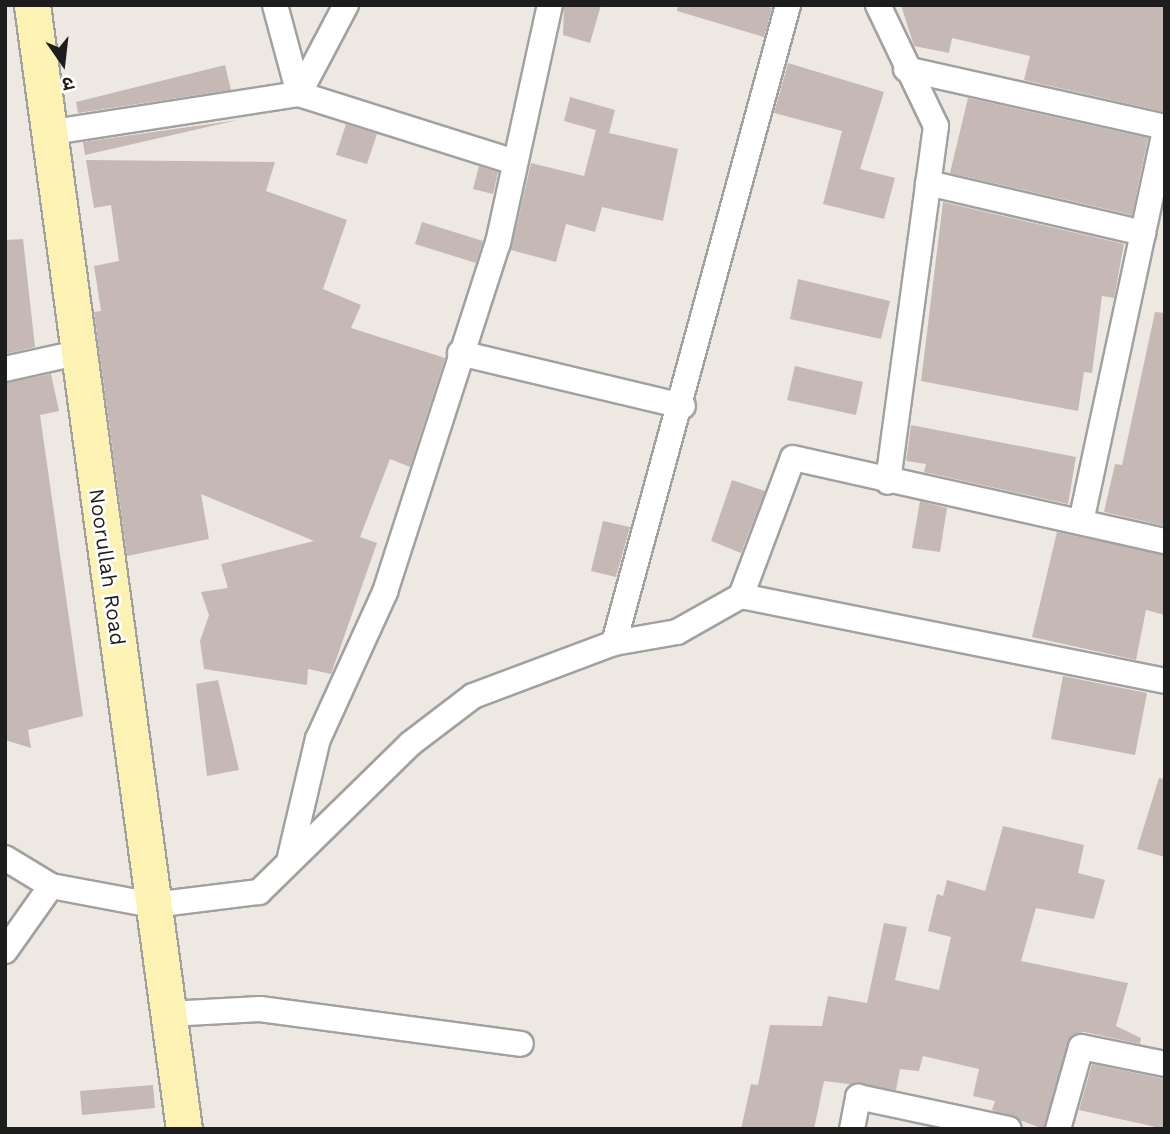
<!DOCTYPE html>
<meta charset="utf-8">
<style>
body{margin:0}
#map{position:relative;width:1170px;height:1134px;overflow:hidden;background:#eee8e2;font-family:"Work Sans","Noto Sans Devanagari",sans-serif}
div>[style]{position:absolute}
.building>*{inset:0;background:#c6b9b5}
.roads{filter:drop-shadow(2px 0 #a1a1a1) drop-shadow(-2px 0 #a1a1a1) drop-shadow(0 2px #a1a1a1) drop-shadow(0 -2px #a1a1a1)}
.minor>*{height:24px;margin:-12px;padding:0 12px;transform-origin:12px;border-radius:12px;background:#fff}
.secondary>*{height:35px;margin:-17.5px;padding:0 17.5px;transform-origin:17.5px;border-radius:17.5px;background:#fbf2b4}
span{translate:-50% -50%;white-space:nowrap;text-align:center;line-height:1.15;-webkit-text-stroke:5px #fff;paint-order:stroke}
.street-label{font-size:21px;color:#1d1d1d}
.frame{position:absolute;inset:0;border:7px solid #1d1d1d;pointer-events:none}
.north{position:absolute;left:28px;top:28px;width:70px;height:70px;-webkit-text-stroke:5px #fff;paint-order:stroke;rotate:166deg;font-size:19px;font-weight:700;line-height:28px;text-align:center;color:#1d1d1d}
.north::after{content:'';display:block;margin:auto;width:24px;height:32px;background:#1d1d1d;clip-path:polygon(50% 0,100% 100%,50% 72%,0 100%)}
</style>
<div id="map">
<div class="building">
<div style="clip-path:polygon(564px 5px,601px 5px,590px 43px,563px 35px)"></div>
<div style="clip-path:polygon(678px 5px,761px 5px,772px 8px,764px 37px,677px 11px)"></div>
<div style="clip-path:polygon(901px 5px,1165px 5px,1165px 112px,1024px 80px,1030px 56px,952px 38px,949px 53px,914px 46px)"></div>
<div style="clip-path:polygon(788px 63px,884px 92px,860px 169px,895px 178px,884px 219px,823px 204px,842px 131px,774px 113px)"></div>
<div style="clip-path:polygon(225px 65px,231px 90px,78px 113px,76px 102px)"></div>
<div style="clip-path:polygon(570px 97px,615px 110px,609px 133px,678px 149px,663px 221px,602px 207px,595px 232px,566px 224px,556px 262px,511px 250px,531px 163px,584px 176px,596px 130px,564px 121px)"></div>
<div style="clip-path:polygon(968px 98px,1148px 138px,1132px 215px,950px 173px)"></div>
<div style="clip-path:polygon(238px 120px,85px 155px,83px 142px)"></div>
<div style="clip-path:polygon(346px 124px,377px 134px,367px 164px,336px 155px)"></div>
<div style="clip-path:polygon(86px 160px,275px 162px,266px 191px,347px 220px,323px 289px,361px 305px,351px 328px,445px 358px,410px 467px,390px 459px,360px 537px,377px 543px,331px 674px,308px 669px,307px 685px,204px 669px,200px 641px,209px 615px,201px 592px,228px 588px,221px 564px,314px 541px,201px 494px,209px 539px,127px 556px,94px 312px,101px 311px,94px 266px,119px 261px,111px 205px,94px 208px)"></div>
<div style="clip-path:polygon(479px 166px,498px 172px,493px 194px,473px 189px)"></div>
<div style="clip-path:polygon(943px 202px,1124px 244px,1114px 298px,1102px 296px,1092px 373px,1084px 372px,1078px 411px,921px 381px)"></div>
<div style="clip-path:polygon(422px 222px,483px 241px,476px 263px,415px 244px)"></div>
<div style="clip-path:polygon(23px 239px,35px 347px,5px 354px,5px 240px)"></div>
<div style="clip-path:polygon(798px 279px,890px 301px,881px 339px,790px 319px)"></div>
<div style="clip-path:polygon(1155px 312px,1165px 313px,1165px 526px,1104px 512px,1115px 464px,1122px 465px)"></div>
<div style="clip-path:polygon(795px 366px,863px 382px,856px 415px,787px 400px)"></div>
<div style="clip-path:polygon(51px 374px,59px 411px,40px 415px,83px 716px,28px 730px,31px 748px,5px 740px,5px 383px)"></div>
<div style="clip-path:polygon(911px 425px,1076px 457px,1068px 504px,924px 472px,926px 464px,906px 461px)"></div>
<div style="clip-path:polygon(732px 480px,765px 491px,741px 553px,711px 541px)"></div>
<div style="clip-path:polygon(920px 501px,947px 508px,940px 552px,912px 548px)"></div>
<div style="clip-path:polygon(603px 521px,630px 527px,616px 577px,591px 571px)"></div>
<div style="clip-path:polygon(1057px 532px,1165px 555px,1165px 615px,1146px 610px,1136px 660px,1032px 637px)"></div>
<div style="clip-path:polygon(1063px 676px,1147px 693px,1135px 755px,1051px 739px)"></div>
<div style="clip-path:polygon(218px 680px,239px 770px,207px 776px,196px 684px)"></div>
<div style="clip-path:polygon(1159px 778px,1165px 779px,1165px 857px,1137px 849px)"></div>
<div style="clip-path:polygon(1003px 826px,1084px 845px,1078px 873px,1105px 880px,1094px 919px,1036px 908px,1021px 961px,1128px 983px,1116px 1026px,1141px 1038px,1140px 1044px,1084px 1032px,1071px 1036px,1044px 1129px,992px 1110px,995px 1101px,973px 1096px,979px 1069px,923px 1056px,919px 1071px,900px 1069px,896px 1090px,824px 1081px,814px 1129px,741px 1129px,751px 1084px,758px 1085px,770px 1025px,822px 1026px,828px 996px,867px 1003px,884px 923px,907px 927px,895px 980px,939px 990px,951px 937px,928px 931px,937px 894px,943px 896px,947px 880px,985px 891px)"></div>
<div style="clip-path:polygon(1092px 1064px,1165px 1079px,1165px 1129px,1079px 1110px)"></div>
<div style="clip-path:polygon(153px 1085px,155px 1108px,82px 1115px,80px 1091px)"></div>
</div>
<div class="roads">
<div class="minor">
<div style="left:275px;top:5px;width:92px;rotate:74.9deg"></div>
<div style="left:299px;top:94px;width:101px;rotate:-62.2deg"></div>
<div style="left:878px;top:5px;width:134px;rotate:64.4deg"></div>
<div style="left:936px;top:126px;width:359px;rotate:97.7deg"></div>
<div style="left:906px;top:69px;width:265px;rotate:12.6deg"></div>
<div style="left:53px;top:132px;width:249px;rotate:-8.8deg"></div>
<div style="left:299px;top:94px;width:226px;rotate:17.5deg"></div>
<div style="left:928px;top:183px;width:221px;rotate:13.1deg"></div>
<div style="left:460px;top:353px;width:229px;rotate:13.4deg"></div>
<div style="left:5px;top:369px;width:74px;rotate:-12.5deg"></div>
<div style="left:1081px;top:522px;width:400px;rotate:-77.9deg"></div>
<div style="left:741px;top:596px;width:147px;rotate:-69.4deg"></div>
<div style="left:793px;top:458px;width:381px;rotate:12.6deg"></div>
<div style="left:614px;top:643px;width:661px;rotate:-74.74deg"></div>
<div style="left:290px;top:857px;width:121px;rotate:-76.7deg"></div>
<div style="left:318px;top:739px;width:162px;rotate:-65.5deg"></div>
<div style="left:385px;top:592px;width:367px;rotate:-72.1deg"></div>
<div style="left:498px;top:243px;width:244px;rotate:-77.7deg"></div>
<div style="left:5px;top:858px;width:54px;rotate:31.3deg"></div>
<div style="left:51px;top:886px;width:104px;rotate:10.6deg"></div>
<div style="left:153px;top:905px;width:107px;rotate:-7deg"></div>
<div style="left:259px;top:892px;width:211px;rotate:-44.4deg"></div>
<div style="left:410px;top:744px;width:79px;rotate:-37.3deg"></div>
<div style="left:473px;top:696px;width:151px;rotate:-20.6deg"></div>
<div style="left:614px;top:643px;width:64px;rotate:-9.9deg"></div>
<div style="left:677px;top:632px;width:73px;rotate:-29.4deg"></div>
<div style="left:741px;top:596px;width:432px;rotate:11.3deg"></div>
<div style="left:5px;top:951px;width:80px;rotate:-54.7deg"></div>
<div style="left:168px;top:1014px;width:92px;rotate:-3.1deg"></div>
<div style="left:260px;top:1009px;width:263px;rotate:7.6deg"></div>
<div style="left:852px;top:1129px;width:33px;rotate:-79deg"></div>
<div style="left:858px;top:1097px;width:154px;rotate:12deg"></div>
<div style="left:1058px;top:1129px;width:85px;rotate:-74.3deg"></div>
<div style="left:1081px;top:1047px;width:86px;rotate:11.4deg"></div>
</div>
<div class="secondary">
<div style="left:32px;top:5px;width:1134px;rotate:82.3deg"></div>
</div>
</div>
<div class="street-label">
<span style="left:107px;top:567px;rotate:82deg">Noorullah Road</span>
</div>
<div class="frame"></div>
<div class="north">उ</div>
</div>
